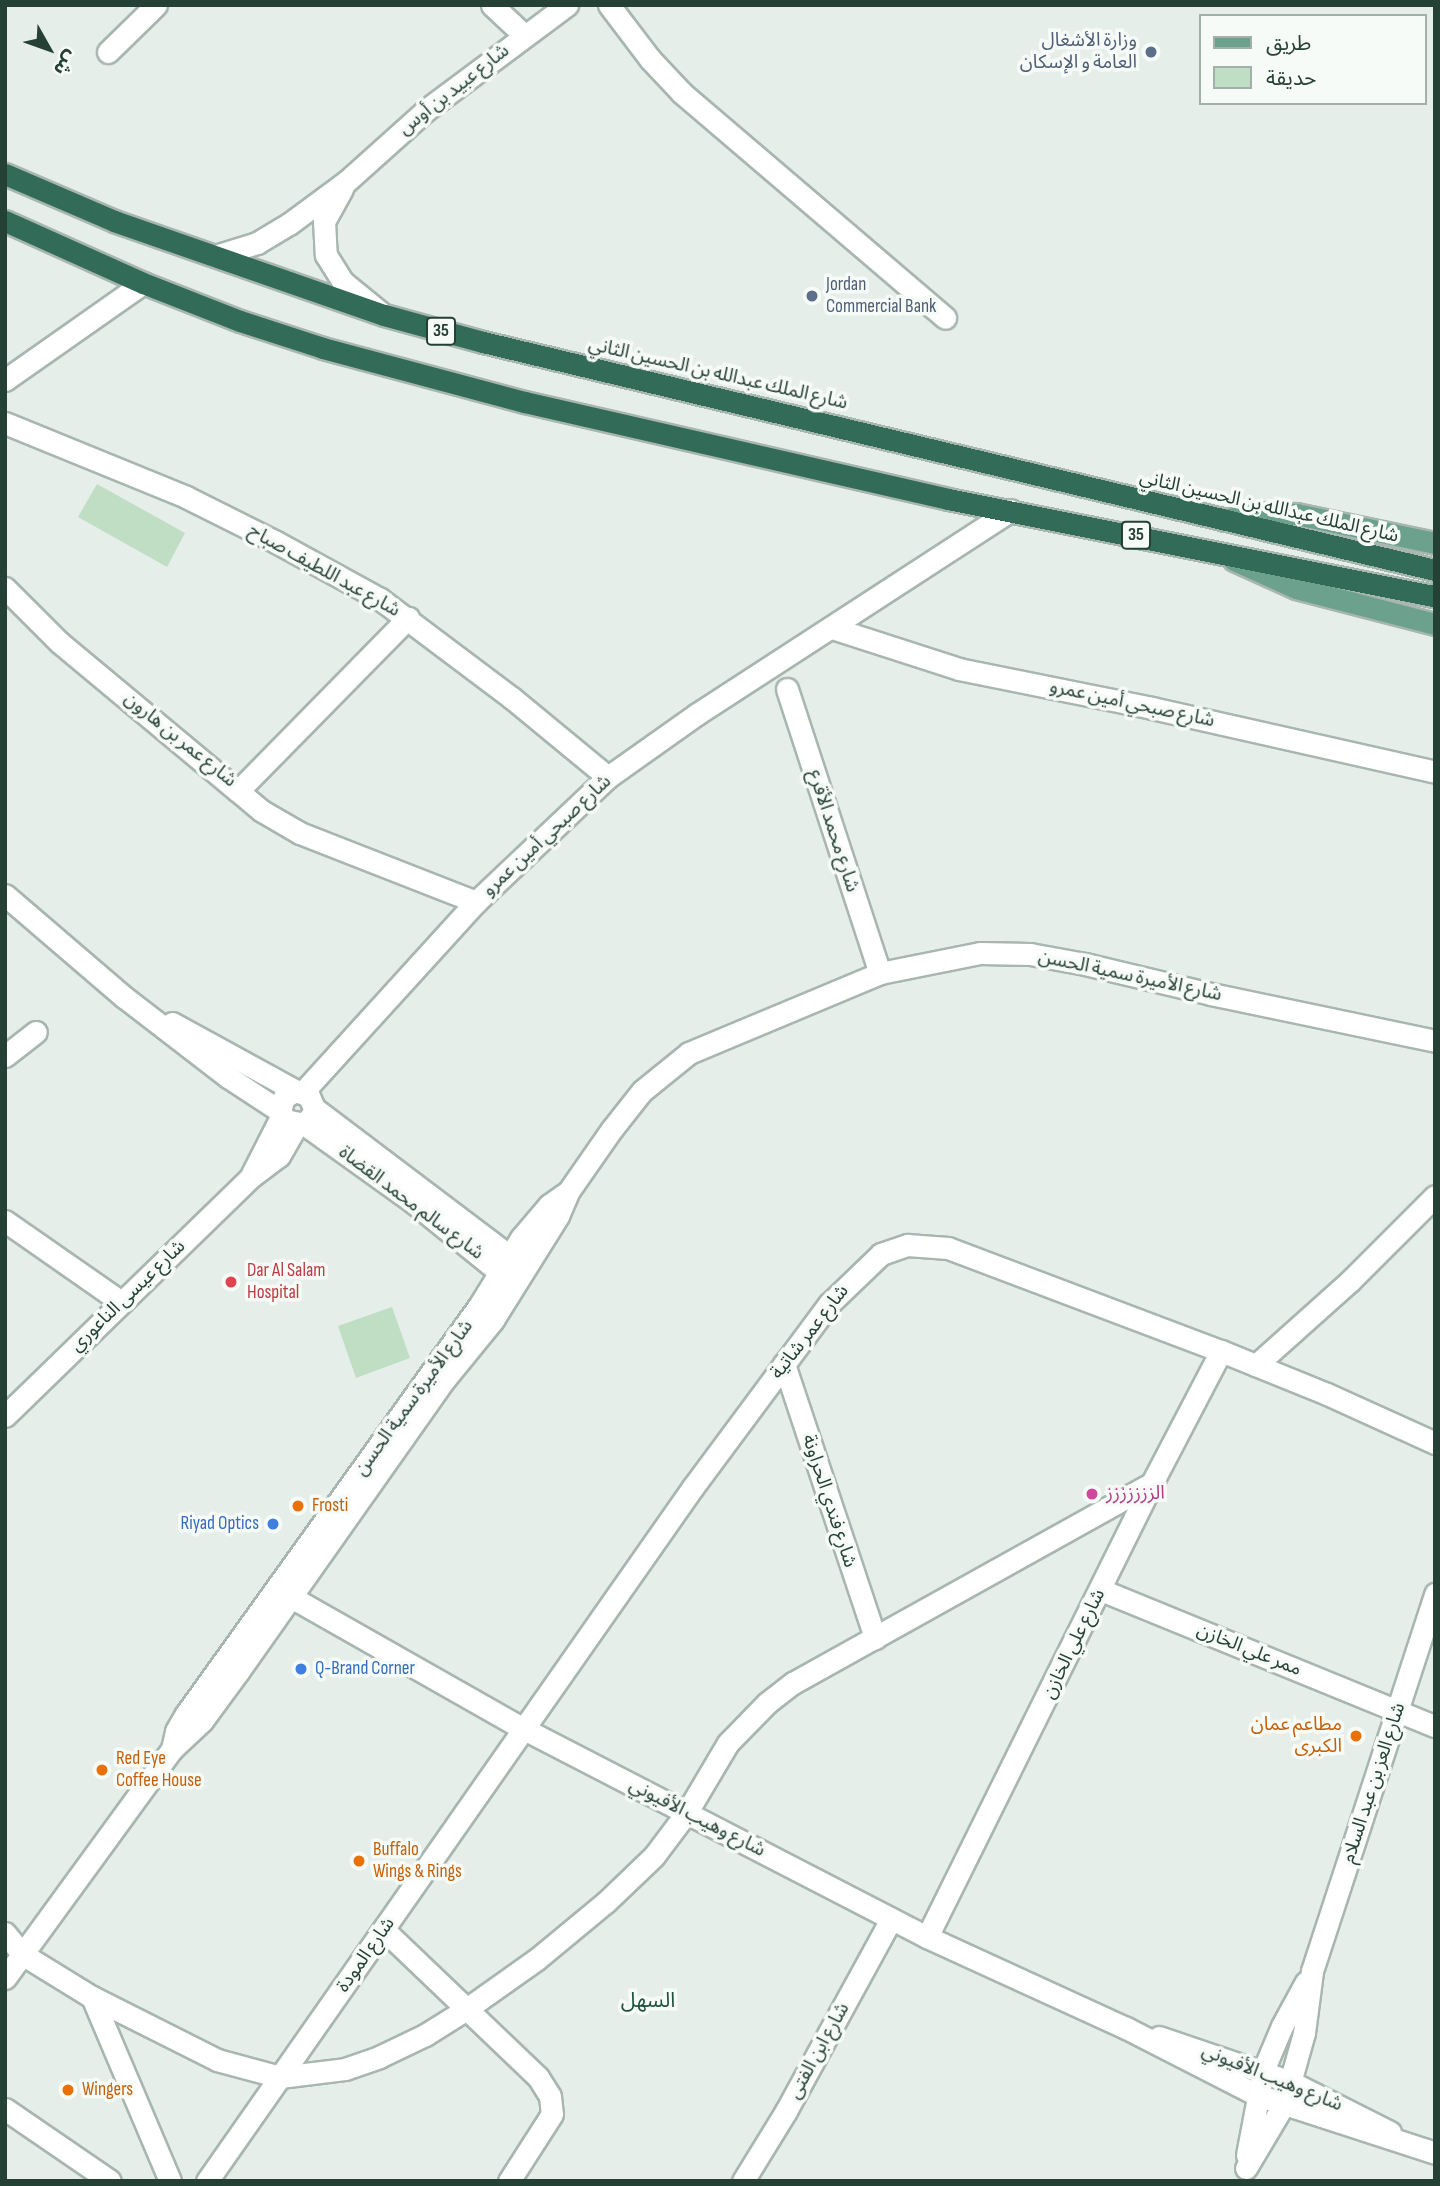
<!DOCTYPE html>
<meta charset="utf-8">
<style>
body{margin:0}
#map{position:relative;width:1440px;height:2186px;overflow:hidden;background:#e6eeea;font-family:"Sofia Sans Condensed","Noto Sans Arabic",sans-serif}
div>[style]{position:absolute}
.green>*{inset:0;background:#c0dec4}
.roads{filter:drop-shadow(2px 0 #a8b6b0) drop-shadow(-2px 0 #a8b6b0) drop-shadow(0 2px #a8b6b0) drop-shadow(0 -2px #a8b6b0)}
.minor>*{height:21px;margin:-10.5px;padding:0 10.5px;transform-origin:10.5px;border-radius:10.5px;background:#fff}
.major>*{height:21px;margin:-10.5px;padding:0 10.5px;transform-origin:10.5px;border-radius:10.5px;background:#6ca28d}
.highway>*{height:21px;margin:-10.5px;padding:0 10.5px;transform-origin:10.5px;border-radius:10.5px;background:#326c58}
.dots>*{width:19px;height:19px;translate:-50% -50%;box-sizing:border-box;border:4px solid #f7fbf8;border-radius:50%}
span{translate:-50% -50%;white-space:nowrap;text-align:center;line-height:1.15;-webkit-text-stroke:7px #f7fbf8;paint-order:stroke}
.shield-label span{padding:2px 5px;background:#f7fbf8;border:2px solid;border-radius:5px;-webkit-text-stroke-width:0}
.shield-label{font-size:18px;color:#254035;font-weight:700}
.service-label{font-size:19px;color:#4e5e75}
.right{translate:-100% -50%;text-align:right}
.left{translate:0 -50%;text-align:left}
.street-label{font-size:19px;color:#254035}
.health-label{font-size:19px;color:#be3a42}
.hotel-label{font-size:19px;color:#b23c85}
.food-label{font-size:19px;color:#c56008}
.shop-label{font-size:19px;color:#366cbe}
.neighbourhood-label{font-size:21px;color:#215240}
.frame{position:absolute;inset:0;border:7px solid #254035;pointer-events:none}
.legend{position:absolute;left:1199px;top:14px;width:228px;height:91px;box-sizing:border-box;background:#f7fbf8;border:2px solid #a3b0aa;margin:0;padding:9px 12px;list-style:none;font-size:21px;color:#254035}
.legend li{display:flex;align-items:center;gap:14px;height:35px}
.legend b{width:35px;border:2px solid #a3b0aa}
.north{position:absolute;left:14px;top:14px;width:70px;height:70px;-webkit-text-stroke:5px #f7fbf8;paint-order:stroke;rotate:130deg;font-size:19px;font-weight:700;line-height:28px;text-align:center;color:#254035}
.north::after{content:'';display:block;margin:auto;width:24px;height:32px;background:#254035;clip-path:polygon(50% 0,100% 100%,50% 72%,0 100%)}
</style>
<div id="map">
<div class="green">
<div style="clip-path:polygon(97px 484px,185px 533px,167px 567px,78px 517px)"></div>
<div style="clip-path:polygon(392px 1307px,410px 1358px,356px 1378px,338px 1326px)"></div>
</div>
<div class="roads">
<div class="minor">
<div style="left:492px;top:5px;width:44px;rotate:43.2deg"></div>
<div style="left:609px;top:5px;width:68px;rotate:52.8deg"></div>
<div style="left:650px;top:59px;width:47px;rotate:46.7deg"></div>
<div style="left:682px;top:93px;width:346px;rotate:40.5deg"></div>
<div style="left:108px;top:52px;width:67px;rotate:-44.4deg"></div>
<div style="left:342px;top:189px;width:37px;rotate:119deg"></div>
<div style="left:324px;top:221px;width:34px;rotate:87deg"></div>
<div style="left:326px;top:255px;width:31px;rotate:58deg"></div>
<div style="left:342px;top:281px;width:50px;rotate:39.4deg"></div>
<div style="left:215px;top:256px;width:44px;rotate:-17.2deg"></div>
<div style="left:257px;top:243px;width:37px;rotate:-31deg"></div>
<div style="left:289px;top:224px;width:72px;rotate:-36.6deg"></div>
<div style="left:347px;top:181px;width:106px;rotate:-41.9deg"></div>
<div style="left:426px;top:110px;width:176px;rotate:-36.7deg"></div>
<div style="left:5px;top:380px;width:169px;rotate:-35.1deg"></div>
<div style="left:5px;top:423px;width:196px;rotate:22.2deg"></div>
<div style="left:186px;top:497px;width:101px;rotate:26.6deg"></div>
<div style="left:276px;top:542px;width:119px;rotate:28.7deg"></div>
<div style="left:380px;top:599px;width:165px;rotate:36.9deg"></div>
<div style="left:512px;top:698px;width:124px;rotate:39.5deg"></div>
<div style="left:5px;top:588px;width:76px;rotate:45deg"></div>
<div style="left:59px;top:642px;width:233px;rotate:39.8deg"></div>
<div style="left:238px;top:791px;width:243px;rotate:-45.5deg"></div>
<div style="left:832px;top:628px;width:133px;rotate:17.9deg"></div>
<div style="left:959px;top:669px;width:197px;rotate:11.4deg"></div>
<div style="left:1152px;top:708px;width:290px;rotate:12.7deg"></div>
<div style="left:787px;top:689px;width:299px;rotate:71.9deg"></div>
<div style="left:238px;top:791px;width:31px;rotate:40deg"></div>
<div style="left:262px;top:811px;width:44px;rotate:30.1deg"></div>
<div style="left:300px;top:833px;width:189px;rotate:21.4deg"></div>
<div style="left:5px;top:895px;width:157px;rotate:40.6deg"></div>
<div style="left:124px;top:997px;width:131px;rotate:37.6deg"></div>
<div style="left:228px;top:1077px;width:62px;rotate:33.2deg"></div>
<div style="left:280px;top:1111px;width:10px;rotate:61deg"></div>
<div style="left:285px;top:1120px;width:19px;rotate:12deg"></div>
<div style="left:304px;top:1124px;width:13px;rotate:-48deg"></div>
<div style="left:313px;top:1114px;width:6px;rotate:-81deg"></div>
<div style="left:314px;top:1108px;width:13px;rotate:-113deg"></div>
<div style="left:309px;top:1096px;width:14px;rotate:-159deg"></div>
<div style="left:296px;top:1091px;width:13px;rotate:153deg"></div>
<div style="left:284px;top:1097px;width:15px;rotate:106deg"></div>
<div style="left:172px;top:1023px;width:141px;rotate:28.7deg"></div>
<div style="left:5px;top:1056px;width:39px;rotate:-38deg"></div>
<div style="left:303px;top:1092px;width:257px;rotate:-47.7deg"></div>
<div style="left:476px;top:902px;width:182px;rotate:-43.4deg"></div>
<div style="left:608px;top:777px;width:109px;rotate:-35.3deg"></div>
<div style="left:697px;top:714px;width:374px;rotate:-33deg"></div>
<div style="left:314px;top:1108px;width:257px;rotate:37.1deg"></div>
<div style="left:304px;top:1124px;width:134px;rotate:35.6deg"></div>
<div style="left:413px;top:1202px;width:122px;rotate:39deg"></div>
<div style="left:252px;top:1174px;width:66px;rotate:-63deg"></div>
<div style="left:5px;top:1221px;width:141px;rotate:34.9deg"></div>
<div style="left:784px;top:1364px;width:289px;rotate:71.6deg"></div>
<div style="left:1256px;top:1365px;width:126px;rotate:-41.8deg"></div>
<div style="left:1350px;top:1281px;width:120px;rotate:-45deg"></div>
<div style="left:5px;top:1416px;width:344px;rotate:-44.2deg"></div>
<div style="left:252px;top:1176px;width:34px;rotate:-37deg"></div>
<div style="left:279px;top:1156px;width:36px;rotate:-60deg"></div>
<div style="left:277px;top:1589px;width:282px;rotate:29.6deg"></div>
<div style="left:522px;top:1728px;width:456px;rotate:27.3deg"></div>
<div style="left:927px;top:1937px;width:219px;rotate:24.6deg"></div>
<div style="left:1126px;top:2028px;width:147px;rotate:27.1deg"></div>
<div style="left:1257px;top:2095px;width:187px;rotate:18deg"></div>
<div style="left:1101px;top:1590px;width:361px;rotate:22.2deg"></div>
<div style="left:172px;top:1749px;width:18px;rotate:-77deg"></div>
<div style="left:176px;top:1731px;width:20px;rotate:-60deg"></div>
<div style="left:186px;top:1714px;width:502px;rotate:-54.32deg"></div>
<div style="left:479px;top:1306px;width:80px;rotate:-58.3deg"></div>
<div style="left:521px;top:1238px;width:43px;rotate:-49.7deg"></div>
<div style="left:549px;top:1205px;width:19px;rotate:-35deg"></div>
<div style="left:384px;top:1930px;width:213px;rotate:43.7deg"></div>
<div style="left:538px;top:2077px;width:22px;rotate:58deg"></div>
<div style="left:550px;top:2096px;width:18px;rotate:84deg"></div>
<div style="left:552px;top:2114px;width:80px;rotate:122.7deg"></div>
<div style="left:5px;top:1933px;width:27px;rotate:51deg"></div>
<div style="left:22px;top:1954px;width:82px;rotate:31.6deg"></div>
<div style="left:92px;top:1997px;width:140px;rotate:26.7deg"></div>
<div style="left:217px;top:2060px;width:65px;rotate:15.1deg"></div>
<div style="left:280px;top:2077px;width:65px;rotate:-7deg"></div>
<div style="left:345px;top:2069px;width:36px;rotate:-19deg"></div>
<div style="left:379px;top:2057px;width:51px;rotate:-25.6deg"></div>
<div style="left:425px;top:2035px;width:47px;rotate:-32deg"></div>
<div style="left:465px;top:2010px;width:88px;rotate:-35.3deg"></div>
<div style="left:537px;top:1959px;width:89px;rotate:-39.6deg"></div>
<div style="left:606px;top:1902px;width:66px;rotate:-43.8deg"></div>
<div style="left:654px;top:1856px;width:55px;rotate:-53.1deg"></div>
<div style="left:687px;top:1812px;width:80px;rotate:-59.3deg"></div>
<div style="left:728px;top:1743px;width:56px;rotate:-45.7deg"></div>
<div style="left:767px;top:1703px;width:33px;rotate:-38deg"></div>
<div style="left:793px;top:1683px;width:411px;rotate:-29.1deg"></div>
<div style="left:927px;top:1937px;width:507px;rotate:-63.64deg"></div>
<div style="left:1152px;top:1483px;width:149px;rotate:-62.4deg"></div>
<div style="left:5px;top:1978px;width:283px;rotate:-53.9deg"></div>
<div style="left:172px;top:1749px;width:41px;rotate:-43deg"></div>
<div style="left:202px;top:1721px;width:61px;rotate:-53.7deg"></div>
<div style="left:238px;top:1672px;width:359px;rotate:-54.8deg"></div>
<div style="left:445px;top:1379px;width:76px;rotate:-50.9deg"></div>
<div style="left:493px;top:1320px;width:123px;rotate:-58deg"></div>
<div style="left:558px;top:1216px;width:26px;rotate:-67deg"></div>
<div style="left:568px;top:1192px;width:77px;rotate:-55.1deg"></div>
<div style="left:612px;top:1129px;width:48px;rotate:-51.7deg"></div>
<div style="left:642px;top:1091px;width:60px;rotate:-39deg"></div>
<div style="left:689px;top:1053px;width:207px;rotate:-22.7deg"></div>
<div style="left:880px;top:973px;width:102px;rotate:-11.3deg"></div>
<div style="left:980px;top:953px;width:50px;rotate:1.1deg"></div>
<div style="left:1030px;top:954px;width:56px;rotate:10.3deg"></div>
<div style="left:1085px;top:964px;width:130px;rotate:13.4deg"></div>
<div style="left:1211px;top:994px;width:229px;rotate:11.8deg"></div>
<div style="left:92px;top:1997px;width:200px;rotate:67deg"></div>
<div style="left:1159px;top:2037px;width:139px;rotate:18.8deg"></div>
<div style="left:1291px;top:2082px;width:111px;rotate:26.8deg"></div>
<div style="left:5px;top:2109px;width:127px;rotate:34.4deg"></div>
<div style="left:1247px;top:2155px;width:86px;rotate:-79.2deg"></div>
<div style="left:1263px;top:2071px;width:49px;rotate:-67.1deg"></div>
<div style="left:1282px;top:2026px;width:50px;rotate:-61.4deg"></div>
<div style="left:1246px;top:2168px;width:74px;rotate:-59.3deg"></div>
<div style="left:1284px;top:2104px;width:74px;rotate:-74.3deg"></div>
<div style="left:1304px;top:2033px;width:63px;rotate:-82.6deg"></div>
<div style="left:1312px;top:1971px;width:397px;rotate:-71.9deg"></div>
<div style="left:207px;top:2181px;width:847px;rotate:-55deg"></div>
<div style="left:693px;top:1487px;width:228px;rotate:-53.4deg"></div>
<div style="left:829px;top:1304px;width:72px;rotate:-43.9deg"></div>
<div style="left:881px;top:1254px;width:28px;rotate:-19deg"></div>
<div style="left:907px;top:1245px;width:41px;rotate:4.2deg"></div>
<div style="left:948px;top:1248px;width:292px;rotate:20.7deg"></div>
<div style="left:1221px;top:1351px;width:114px;rotate:22.1deg"></div>
<div style="left:1327px;top:1394px;width:119px;rotate:24.4deg"></div>
<div style="left:743px;top:2181px;width:82px;rotate:-58.4deg"></div>
<div style="left:786px;top:2111px;width:219px;rotate:-61.3deg"></div>
</div>
<div class="major">
<div style="left:1225px;top:520px;width:32px;rotate:-13deg"></div>
<div style="left:1256px;top:513px;width:40px;rotate:1.4deg"></div>
<div style="left:1296px;top:514px;width:142px;rotate:11.8deg"></div>
<div style="left:1234px;top:560px;width:68px;rotate:24.3deg"></div>
<div style="left:1296px;top:588px;width:144px;rotate:14.5deg"></div>
</div>
<div class="highway">
<div style="left:5px;top:174px;width:119px;rotate:23.3deg"></div>
<div style="left:114px;top:221px;width:286px;rotate:19.2deg"></div>
<div style="left:384px;top:315px;width:103px;rotate:15.3deg"></div>
<div style="left:483px;top:342px;width:979px;rotate:13.47deg"></div>
<div style="left:5px;top:221px;width:151px;rotate:24.2deg"></div>
<div style="left:143px;top:283px;width:104px;rotate:21.4deg"></div>
<div style="left:240px;top:321px;width:87px;rotate:18deg"></div>
<div style="left:323px;top:348px;width:209px;rotate:15deg"></div>
<div style="left:525px;top:402px;width:434px;rotate:12.9deg"></div>
<div style="left:948px;top:499px;width:497px;rotate:11.3deg"></div>
</div>
</div>
<div class="dots">
<div style="left:1151px;top:52px;background:#5c6f8a"></div>
<div style="left:812px;top:296px;background:#5c6f8a"></div>
<div style="left:231px;top:1282px;background:#e0444e"></div>
<div style="left:1092px;top:1494px;background:#d1479c"></div>
<div style="left:298px;top:1506px;background:#e8710a"></div>
<div style="left:273px;top:1524px;background:#3f7fe0"></div>
<div style="left:301px;top:1669px;background:#3f7fe0"></div>
<div style="left:1356px;top:1736px;background:#e8710a"></div>
<div style="left:102px;top:1770px;background:#e8710a"></div>
<div style="left:359px;top:1861px;background:#e8710a"></div>
<div style="left:68px;top:2090px;background:#e8710a"></div>
</div>
<div class="shield-label">
<span style="left:441px;top:331px">35</span>
<span style="left:1136px;top:535px">35</span>
</div>
<div class="service-label">
<span class="right" style="left:1137px;top:52px">وزارة الأشغال<br>العامة و الإسكان</span>
<span class="left" style="left:826px;top:296px">Jordan<br>Commercial Bank</span>
</div>
<div class="street-label">
<span style="left:454px;top:90px;rotate:-38deg">شارع عبيد بن أوس</span>
<span style="left:718px;top:374px;rotate:13deg">شارع الملك عبدالله بن الحسين الثاني</span>
<span style="left:1269px;top:507px;rotate:13deg">شارع الملك عبدالله بن الحسين الثاني</span>
<span style="left:324px;top:571px;rotate:29deg">شارع عبد اللطيف صباح</span>
<span style="left:1132px;top:704px;rotate:12deg">شارع صبحي أمين عمرو</span>
<span style="left:180px;top:740px;rotate:39deg">شارع عمر بن هارون</span>
<span style="left:833px;top:831px;rotate:72deg">شارع محمد الأقرع</span>
<span style="left:547px;top:836px;rotate:-43deg">شارع صبحي أمين عمرو</span>
<span style="left:1130px;top:976px;rotate:12deg">شارع الأميرة سمية الحسن</span>
<span style="left:411px;top:1203px;rotate:37deg">شارع سالم محمد القضاة</span>
<span style="left:128px;top:1296px;rotate:-44deg">شارع عيسى الناعوري</span>
<span style="left:810px;top:1332px;rotate:-52deg">شارع عمر شاتية</span>
<span style="left:414px;top:1398px;rotate:-54deg">شارع الأميرة سمية الحسن</span>
<span style="left:829px;top:1501px;rotate:72deg">شارع فندي الحراونة</span>
<span style="left:1074px;top:1644px;rotate:-64deg">شارع علي الخازن</span>
<span style="left:1249px;top:1650px;rotate:22deg">ممر علي الخازن</span>
<span style="left:1374px;top:1783px;rotate:-72deg">شارع العز بن عبد السلام</span>
<span style="left:697px;top:1818px;rotate:27deg">شارع وهيب الأفيوني</span>
<span style="left:366px;top:1955px;rotate:-55deg">شارع المودة</span>
<span style="left:819px;top:2051px;rotate:-61deg">شارع ابن الفتى</span>
<span style="left:1272px;top:2078px;rotate:22deg">شارع وهيب الأفيوني</span>
</div>
<div class="health-label">
<span class="left" style="left:247px;top:1282px">Dar Al Salam<br>Hospital</span>
</div>
<div class="hotel-label">
<span class="left" style="left:1106px;top:1494px">الززززززز</span>
</div>
<div class="food-label">
<span class="left" style="left:312px;top:1506px">Frosti</span>
<span class="right" style="left:1342px;top:1736px">مطاعم عمان<br>الكبرى</span>
<span class="left" style="left:116px;top:1770px">Red Eye<br>Coffee House</span>
<span class="left" style="left:373px;top:1861px">Buffalo<br>Wings &amp; Rings</span>
<span class="left" style="left:82px;top:2090px">Wingers</span>
</div>
<div class="shop-label">
<span class="right" style="left:259px;top:1524px">Riyad Optics</span>
<span class="left" style="left:315px;top:1669px">Q-Brand Corner</span>
</div>
<div class="neighbourhood-label">
<span style="left:648px;top:2001px">السهل</span>
</div>
<div class="frame"></div>
<ul class="legend">
<li><b style="height:9px;background:#6ca28d"></b>طريق</li>
<li><b style="height:19px;background:#c0dec4"></b>حديقة</li>
</ul>
<div class="north">ش</div>
</div>
